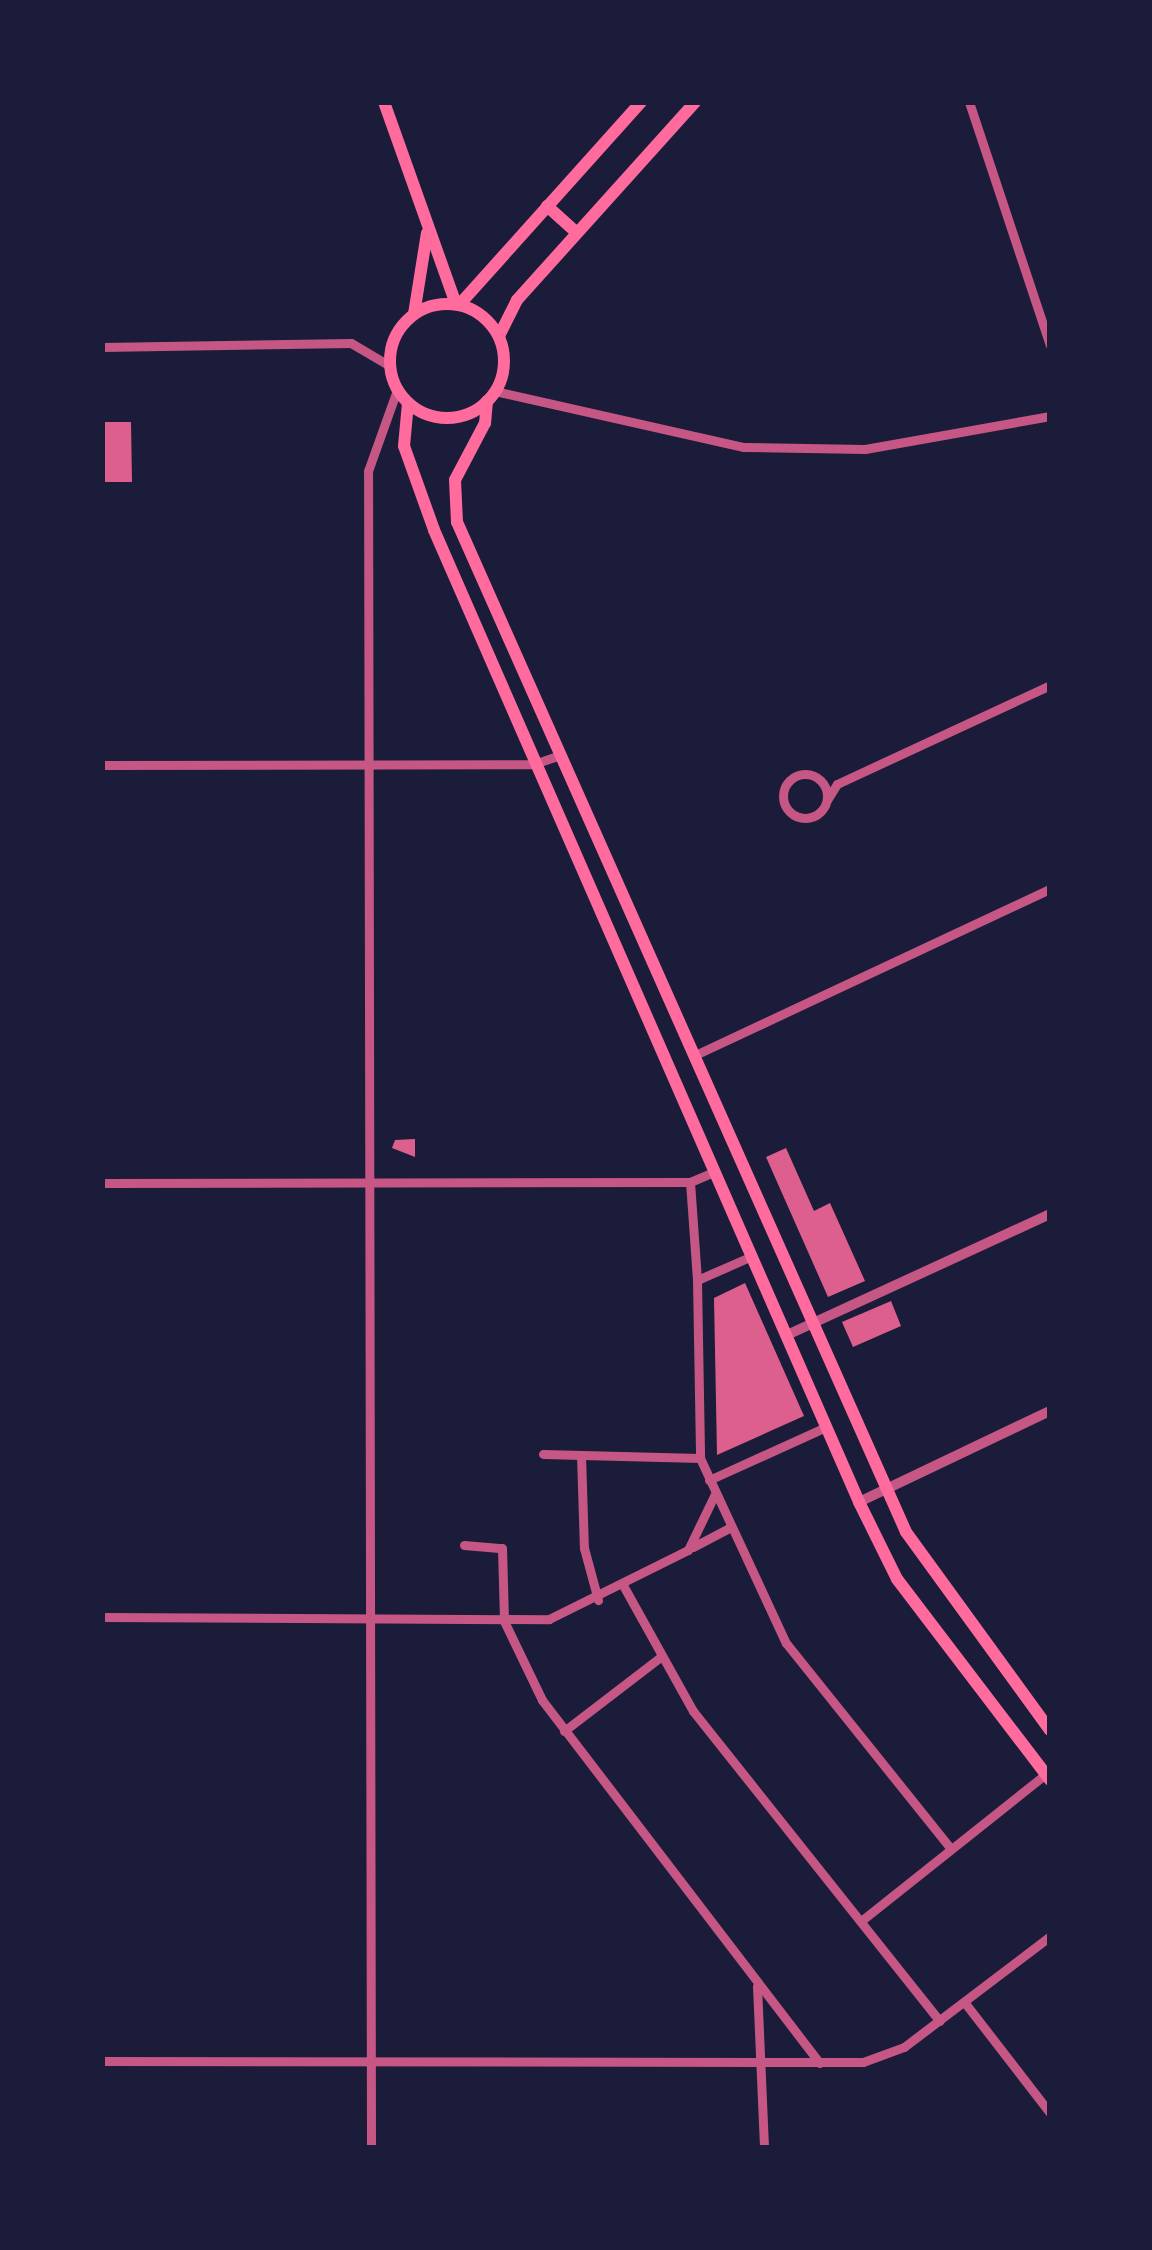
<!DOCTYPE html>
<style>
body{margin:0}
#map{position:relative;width:1152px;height:2250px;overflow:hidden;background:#1b1b3a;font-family:"IBM Plex Serif",serif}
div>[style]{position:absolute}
.building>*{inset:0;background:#dd5f8e}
.minor>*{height:9px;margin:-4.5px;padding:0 4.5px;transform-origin:4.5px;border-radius:4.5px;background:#c65784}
.minor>.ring{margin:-4.5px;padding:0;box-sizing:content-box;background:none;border:9px solid #c65784;border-radius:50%}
.tertiary>*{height:10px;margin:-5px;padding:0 5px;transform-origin:5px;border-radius:5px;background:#c65784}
.secondary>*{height:12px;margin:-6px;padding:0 6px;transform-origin:6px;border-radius:6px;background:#ff6b9d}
.secondary>.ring{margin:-6px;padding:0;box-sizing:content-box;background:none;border:12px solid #ff6b9d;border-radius:50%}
span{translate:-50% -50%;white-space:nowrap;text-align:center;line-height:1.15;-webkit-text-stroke:9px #1b1b3a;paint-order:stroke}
.frame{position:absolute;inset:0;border:105px solid #1b1b3a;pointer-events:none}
</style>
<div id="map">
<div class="building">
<div style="clip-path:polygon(102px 422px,131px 422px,132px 482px,102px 482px)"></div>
<div style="clip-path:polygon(415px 1139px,415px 1157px,392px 1148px,395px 1140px)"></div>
<div style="clip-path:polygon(786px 1148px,814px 1211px,830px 1203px,865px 1281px,828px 1297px,766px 1157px)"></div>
<div style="clip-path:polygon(745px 1283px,804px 1416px,717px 1455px,714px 1298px)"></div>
<div style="clip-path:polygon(891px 1301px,901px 1326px,853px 1347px,842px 1322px)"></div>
</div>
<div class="minor">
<div style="left:969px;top:102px;width:256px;rotate:71.6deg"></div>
<div style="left:102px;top:347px;width:249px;rotate:-0.9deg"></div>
<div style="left:351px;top:343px;width:45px;rotate:30.5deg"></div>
<div style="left:495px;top:391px;width:255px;rotate:12.7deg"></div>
<div style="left:744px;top:447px;width:121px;rotate:0.9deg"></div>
<div style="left:865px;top:449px;width:188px;rotate:-10.1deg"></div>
<div style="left:102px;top:765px;width:432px;rotate:-0.1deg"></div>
<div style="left:534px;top:764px;width:24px;rotate:-19deg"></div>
<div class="ring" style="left:783px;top:774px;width:35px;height:35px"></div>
<div style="left:827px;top:800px;width:19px;rotate:-58deg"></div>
<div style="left:837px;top:784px;width:235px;rotate:-24.9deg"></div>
<div style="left:693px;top:1056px;width:394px;rotate:-25.1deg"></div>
<div style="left:690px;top:1182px;width:98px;rotate:85.9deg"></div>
<div style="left:102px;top:1183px;width:588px;rotate:-0.1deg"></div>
<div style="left:690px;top:1182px;width:26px;rotate:-23deg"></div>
<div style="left:752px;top:1256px;width:60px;rotate:156.4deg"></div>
<div style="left:697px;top:1280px;width:178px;rotate:89deg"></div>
<div style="left:700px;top:1458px;width:204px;rotate:65.1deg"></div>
<div style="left:786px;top:1643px;width:264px;rotate:51.3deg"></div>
<div style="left:543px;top:1454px;width:157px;rotate:1.5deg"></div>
<div style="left:581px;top:1455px;width:93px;rotate:88.2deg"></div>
<div style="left:584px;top:1548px;width:54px;rotate:74.9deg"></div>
<div style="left:709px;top:1480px;width:128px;rotate:-24.4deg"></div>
<div style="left:464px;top:1545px;width:38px;rotate:5deg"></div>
<div style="left:502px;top:1548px;width:73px;rotate:88.4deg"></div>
<div style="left:504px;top:1621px;width:88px;rotate:64.3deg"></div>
<div style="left:542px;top:1700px;width:457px;rotate:52.6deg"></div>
<div style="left:693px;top:1547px;width:43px;rotate:-27.8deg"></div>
<div style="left:624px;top:1587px;width:142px;rotate:60.9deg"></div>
<div style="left:693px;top:1711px;width:396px;rotate:51.5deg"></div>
<div style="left:102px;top:1617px;width:447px;rotate:0.3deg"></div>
<div style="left:549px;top:1619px;width:155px;rotate:-26.4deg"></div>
<div style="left:688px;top:1550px;width:62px;rotate:-64.3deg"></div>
<div style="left:564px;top:1731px;width:120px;rotate:-37.5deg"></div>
<div style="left:861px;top:1921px;width:236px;rotate:-38.5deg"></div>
<div style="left:757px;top:1986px;width:162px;rotate:87.5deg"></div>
<div style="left:965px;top:2003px;width:139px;rotate:52.3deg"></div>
<div style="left:102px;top:2061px;width:761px;rotate:0.08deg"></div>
<div style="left:863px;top:2062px;width:44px;rotate:-20.1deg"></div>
<div style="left:904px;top:2047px;width:183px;rotate:-37.2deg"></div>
<div style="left:371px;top:2148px;width:1677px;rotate:-90.1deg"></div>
<div style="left:368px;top:471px;width:86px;rotate:-70.3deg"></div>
</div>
<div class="tertiary">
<div style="left:787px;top:1335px;width:289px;rotate:-24.7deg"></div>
<div style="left:859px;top:1502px;width:212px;rotate:-25.5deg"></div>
</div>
<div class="secondary">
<div style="left:384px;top:102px;width:214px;rotate:70.4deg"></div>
<div style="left:547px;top:206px;width:40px;rotate:42deg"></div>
<div class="ring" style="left:390px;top:304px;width:102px;height:102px"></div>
<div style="left:459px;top:305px;width:273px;rotate:-48.1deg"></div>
<div style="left:414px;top:314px;width:82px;rotate:-80.9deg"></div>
<div style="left:499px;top:336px;width:40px;rotate:-63.4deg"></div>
<div style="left:517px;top:300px;width:266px;rotate:-48deg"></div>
<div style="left:487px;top:401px;width:22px;rotate:95deg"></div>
<div style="left:485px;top:423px;width:64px;rotate:117.8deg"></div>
<div style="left:455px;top:480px;width:42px;rotate:87.3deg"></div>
<div style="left:457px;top:522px;width:1105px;rotate:66.03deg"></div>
<div style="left:906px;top:1532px;width:245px;rotate:54deg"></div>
<div style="left:408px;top:403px;width:43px;rotate:95.3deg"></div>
<div style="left:404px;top:446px;width:89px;rotate:70.3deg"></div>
<div style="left:434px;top:530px;width:1061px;rotate:66.38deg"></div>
<div style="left:859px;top:1502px;width:86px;rotate:63.7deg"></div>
<div style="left:897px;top:1579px;width:253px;rotate:52.7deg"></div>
</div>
<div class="frame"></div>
</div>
